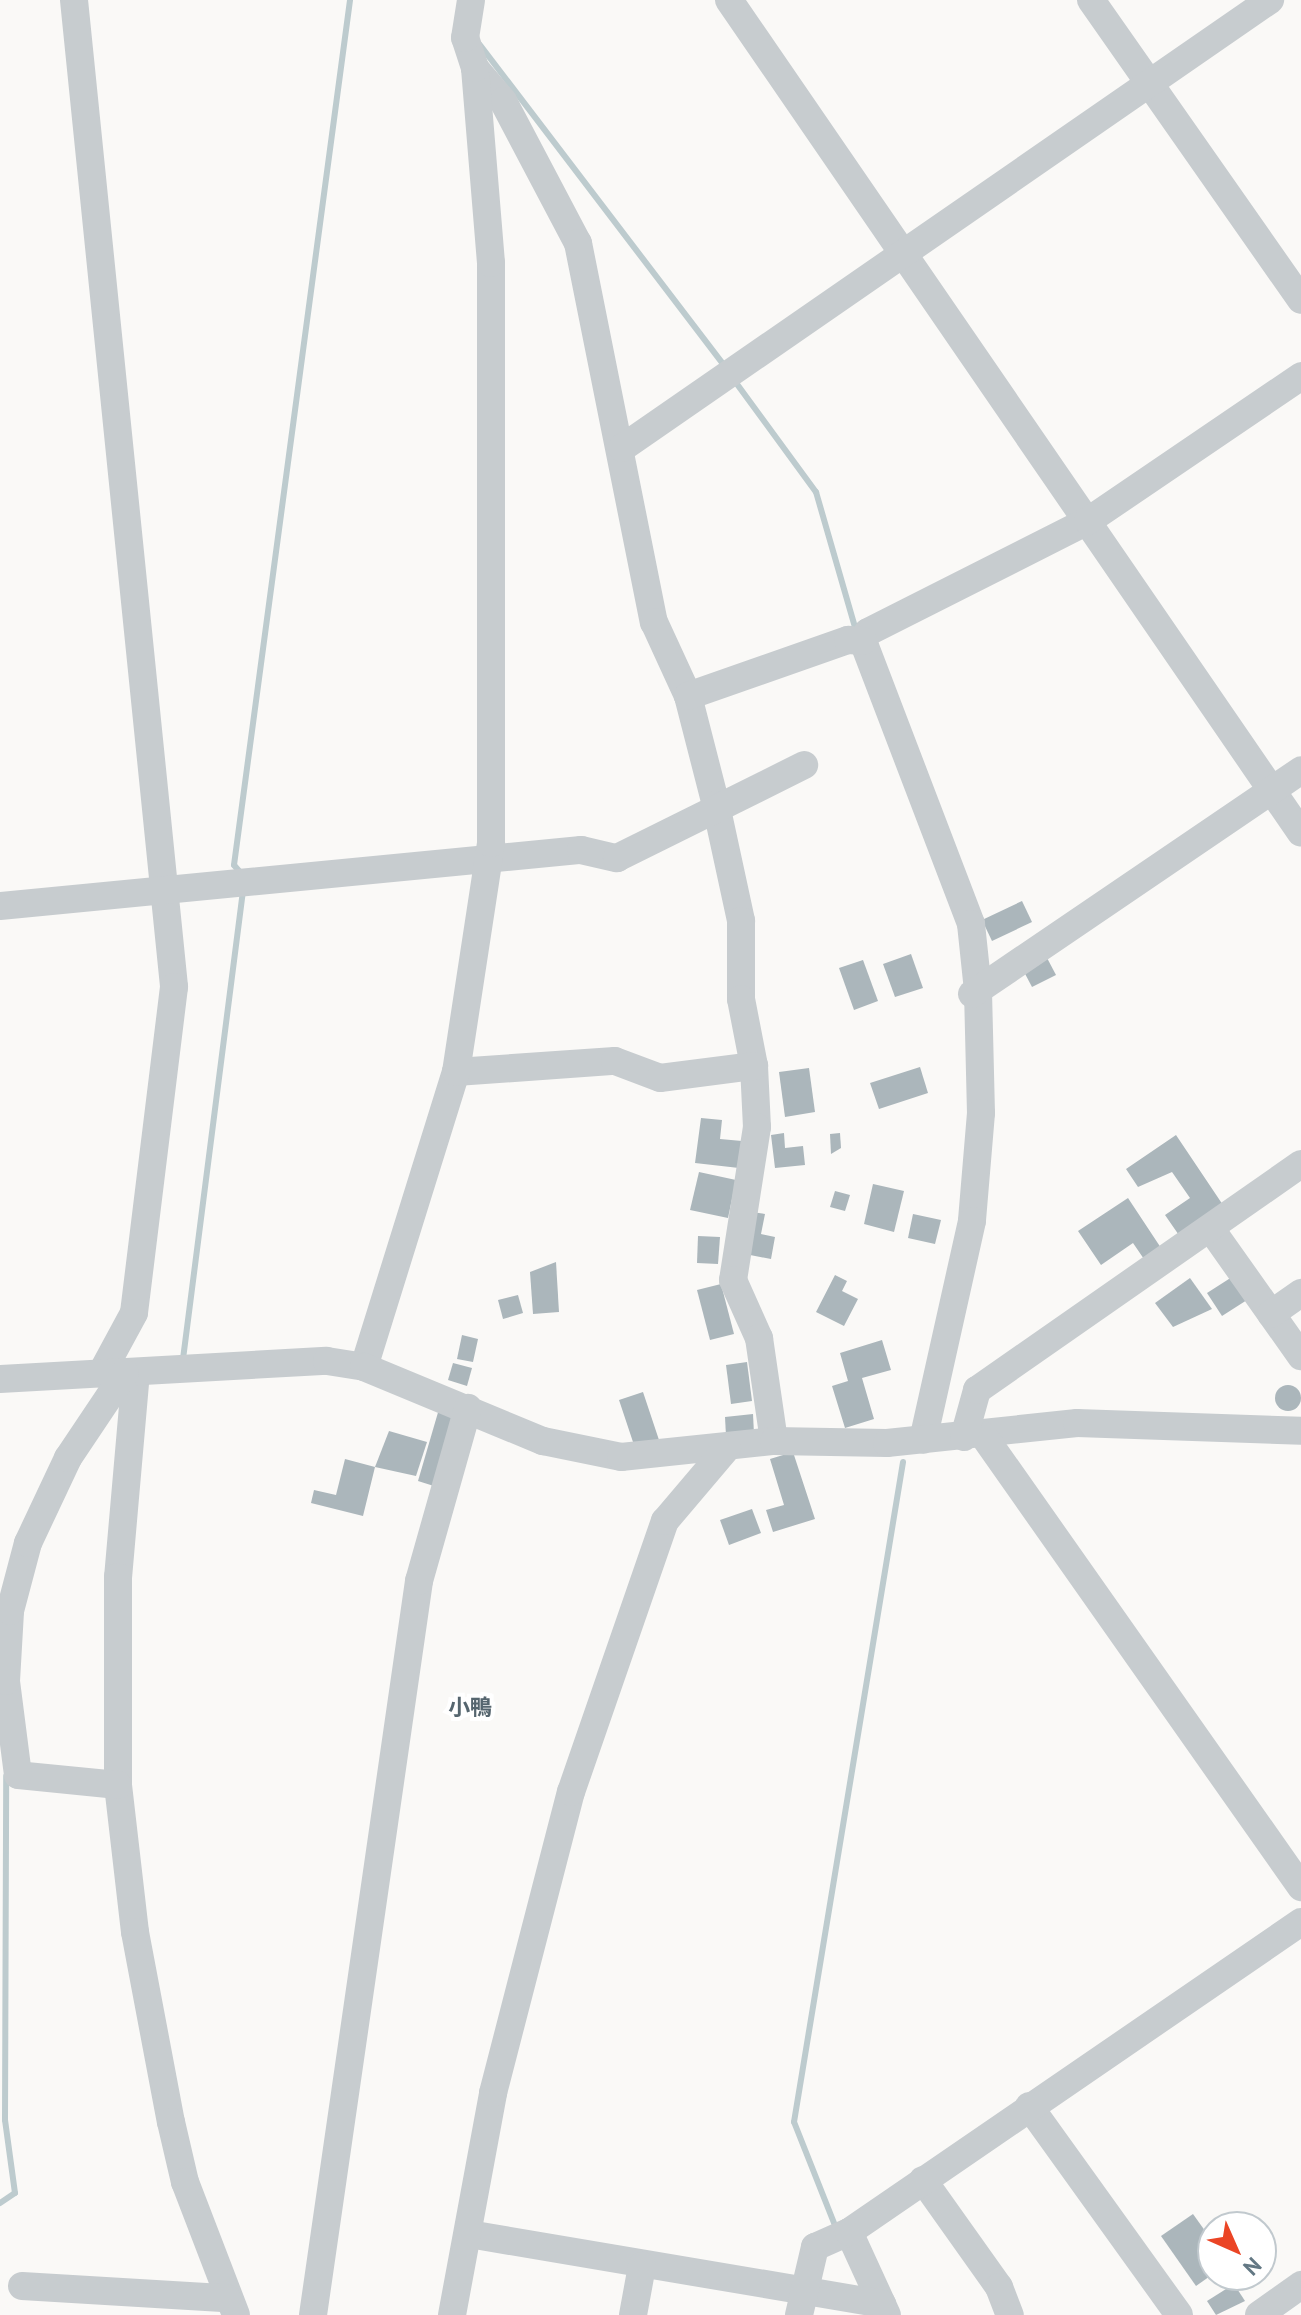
<!DOCTYPE html>
<meta charset="utf-8">
<style>
body{margin:0}
#map{position:relative;width:1301px;height:2315px;overflow:hidden;background:#faf9f7;font-family:"PT Sans","Noto Sans JP",sans-serif}
div>[style]{position:absolute}
.stream>*{height:6px;margin:-3px;padding:0 3px;transform-origin:3px;border-radius:3px;background:#bdcbce}
.building>*{inset:0;background:#abb6bb}
.round{border-radius:50%}
.minor>*{height:28px;margin:-14px;padding:0 14px;transform-origin:14px;border-radius:14px;background:#c7cccf}
span{translate:-50% -50%;white-space:nowrap;text-align:center;line-height:1.15;-webkit-text-stroke:8px #fff;paint-order:stroke}
.neighbourhood-label{font-size:22px;color:#55656e;font-weight:700}
.north{position:absolute;left:1197px;top:2211px;width:80px;height:80px;box-sizing:border-box;background:#fff;border:2px solid #c1c9ce;border-radius:50%;rotate:135deg;font-size:22px;font-weight:700;line-height:32px;text-align:center;color:#637884}
.north::after{content:'';display:block;margin:auto;width:28px;height:36px;background:#eb4525;clip-path:polygon(50% 0,100% 100%,50% 72%,0 100%)}
</style>
<div id="map">
<div class="stream">
<div style="left:480px;top:45px;width:405px;rotate:52.7deg"></div>
<div style="left:734px;top:380px;width:139px;rotate:53.8deg"></div>
<div style="left:816px;top:492px;width:145px;rotate:73.9deg"></div>
<div style="left:240px;top:872px;width:9px;rotate:-131deg"></div>
<div style="left:234px;top:865px;width:873px;rotate:-82.36deg"></div>
<div style="left:183px;top:1359px;width:470px;rotate:-82.7deg"></div>
<div style="left:0;top:2203px;width:18px;rotate:-34deg"></div>
<div style="left:15px;top:2193px;width:74px;rotate:-97.8deg"></div>
<div style="left:5px;top:2120px;width:344px;rotate:-89.8deg"></div>
<div style="left:836px;top:2228px;width:114px;rotate:-111.6deg"></div>
<div style="left:794px;top:2122px;width:669px;rotate:-80.62deg"></div>
</div>
<div class="building">
<div style="clip-path:polygon(1022px 901px,1032px 922px,992px 941px,982px 920px)"></div>
<div style="clip-path:polygon(911px 954px,923px 988px,895px 997px,883px 964px)"></div>
<div style="clip-path:polygon(1046px 956px,1056px 975px,1032px 987px,1022px 968px)"></div>
<div style="clip-path:polygon(863px 960px,878px 1001px,854px 1010px,839px 968px)"></div>
<div style="clip-path:polygon(920px 1067px,928px 1093px,879px 1109px,870px 1083px)"></div>
<div style="clip-path:polygon(809px 1068px,815px 1112px,785px 1117px,779px 1072px)"></div>
<div style="clip-path:polygon(701px 1118px,722px 1120px,720px 1139px,742px 1141px,739px 1168px,695px 1163px)"></div>
<div style="clip-path:polygon(784px 1133px,785px 1148px,803px 1146px,805px 1165px,775px 1168px,771px 1135px)"></div>
<div style="clip-path:polygon(840px 1133px,841px 1148px,831px 1154px,830px 1134px)"></div>
<div style="clip-path:polygon(1176px 1135px,1227px 1211px,1183px 1241px,1165px 1215px,1190px 1198px,1172px 1172px,1138px 1187px,1126px 1169px)"></div>
<div style="clip-path:polygon(699px 1172px,736px 1180px,728px 1218px,690px 1210px)"></div>
<div style="clip-path:polygon(873px 1184px,904px 1191px,894px 1232px,864px 1224px)"></div>
<div style="clip-path:polygon(835px 1191px,850px 1195px,845px 1211px,830px 1207px)"></div>
<div style="clip-path:polygon(1128px 1198px,1163px 1251px,1146px 1262px,1133px 1243px,1101px 1265px,1078px 1231px)"></div>
<div style="clip-path:polygon(752px 1212px,765px 1214px,761px 1234px,775px 1237px,771px 1259px,745px 1254px)"></div>
<div style="clip-path:polygon(913px 1214px,941px 1220px,935px 1244px,908px 1238px)"></div>
<div style="clip-path:polygon(698px 1236px,720px 1237px,718px 1264px,697px 1263px)"></div>
<div style="clip-path:polygon(556px 1262px,559px 1312px,533px 1314px,530px 1272px)"></div>
<div style="clip-path:polygon(835px 1275px,847px 1281px,842px 1291px,858px 1299px,844px 1326px,816px 1312px)"></div>
<div style="clip-path:polygon(1232px 1277px,1247px 1300px,1222px 1316px,1207px 1293px)"></div>
<div style="clip-path:polygon(1190px 1278px,1212px 1309px,1173px 1327px,1155px 1303px)"></div>
<div style="clip-path:polygon(721px 1284px,734px 1334px,710px 1340px,697px 1290px)"></div>
<div style="clip-path:polygon(518px 1295px,523px 1313px,503px 1319px,498px 1300px)"></div>
<div style="clip-path:polygon(462px 1335px,478px 1339px,473px 1362px,457px 1359px)"></div>
<div style="clip-path:polygon(882px 1340px,891px 1370px,862px 1378px,874px 1419px,845px 1428px,832px 1386px,848px 1381px,840px 1353px)"></div>
<div style="clip-path:polygon(747px 1362px,752px 1401px,731px 1404px,726px 1365px)"></div>
<div style="clip-path:polygon(453px 1363px,472px 1368px,467px 1386px,448px 1380px)"></div>
<div class="round" style="left:1275px;top:1385px;width:26px;height:26px"></div>
<div style="clip-path:polygon(643px 1392px,660px 1443px,636px 1451px,619px 1400px)"></div>
<div style="clip-path:polygon(439px 1409px,458px 1415px,437px 1487px,418px 1481px)"></div>
<div style="clip-path:polygon(753px 1414px,754px 1434px,726px 1436px,725px 1417px)"></div>
<div style="clip-path:polygon(389px 1431px,427px 1442px,416px 1476px,375px 1467px)"></div>
<div style="clip-path:polygon(793px 1452px,815px 1519px,773px 1532px,766px 1510px,784px 1505px,770px 1459px)"></div>
<div style="clip-path:polygon(345px 1459px,375px 1467px,363px 1516px,311px 1503px,314px 1490px,336px 1495px)"></div>
<div style="clip-path:polygon(752px 1509px,761px 1533px,729px 1545px,720px 1520px)"></div>
<div style="clip-path:polygon(1193px 2214px,1213px 2242px,1213px 2274px,1196px 2286px,1161px 2236px)"></div>
<div style="clip-path:polygon(1234px 2284px,1245px 2301px,1216px 2315px,1207px 2301px)"></div>
</div>
<div class="minor">
<div style="left:74px;top:0;width:992px;rotate:84.21deg"></div>
<div style="left:174px;top:987px;width:328px;rotate:97deg"></div>
<div style="left:134px;top:1313px;width:69px;rotate:118.4deg"></div>
<div style="left:729px;top:0;width:1010px;rotate:55.52deg"></div>
<div style="left:1091px;top:0;width:366px;rotate:55deg"></div>
<div style="left:475px;top:68px;width:43px;rotate:49.7deg"></div>
<div style="left:503px;top:101px;width:161px;rotate:62.2deg"></div>
<div style="left:578px;top:243px;width:387px;rotate:78.7deg"></div>
<div style="left:654px;top:622px;width:81px;rotate:65.3deg"></div>
<div style="left:688px;top:696px;width:113px;rotate:75.6deg"></div>
<div style="left:716px;top:805px;width:119px;rotate:77.8deg"></div>
<div style="left:741px;top:921px;width:78px;rotate:90deg"></div>
<div style="left:741px;top:999px;width:68px;rotate:79deg"></div>
<div style="left:754px;top:1066px;width:61px;rotate:87.2deg"></div>
<div style="left:757px;top:1127px;width:155px;rotate:98.9deg"></div>
<div style="left:733px;top:1280px;width:64px;rotate:65.9deg"></div>
<div style="left:759px;top:1338px;width:104px;rotate:81.7deg"></div>
<div style="left:622px;top:448px;width:788px;rotate:-34.66deg"></div>
<div style="left:863px;top:641px;width:303px;rotate:69.1deg"></div>
<div style="left:971px;top:924px;width:67px;rotate:84deg"></div>
<div style="left:978px;top:991px;width:122px;rotate:88.6deg"></div>
<div style="left:981px;top:1113px;width:108px;rotate:94.8deg"></div>
<div style="left:972px;top:1221px;width:224px;rotate:102.6deg"></div>
<div style="left:863px;top:641px;width:10px;rotate:-61deg"></div>
<div style="left:868px;top:632px;width:246px;rotate:-26.8deg"></div>
<div style="left:1088px;top:521px;width:258px;rotate:-34.2deg"></div>
<div style="left:688px;top:696px;width:170px;rotate:-19.3deg"></div>
<div style="left:848px;top:640px;width:15px;rotate:4deg"></div>
<div style="left:0;top:906px;width:584px;rotate:-5.51deg"></div>
<div style="left:581px;top:850px;width:37px;rotate:13deg"></div>
<div style="left:617px;top:858px;width:209px;rotate:-26.4deg"></div>
<div style="left:972px;top:994px;width:398px;rotate:-34.2deg"></div>
<div style="left:456px;top:1072px;width:159px;rotate:-4deg"></div>
<div style="left:615px;top:1061px;width:48px;rotate:20.7deg"></div>
<div style="left:660px;top:1078px;width:95px;rotate:-7.3deg"></div>
<div style="left:1211px;top:1229px;width:156px;rotate:54.7deg"></div>
<div style="left:1271px;top:1314px;width:37px;rotate:-35deg"></div>
<div style="left:364px;top:1367px;width:309px;rotate:-72.7deg"></div>
<div style="left:456px;top:1072px;width:232px;rotate:-81.3deg"></div>
<div style="left:491px;top:843px;width:580px;rotate:-90deg"></div>
<div style="left:491px;top:263px;width:196px;rotate:-94.7deg"></div>
<div style="left:475px;top:68px;width:32px;rotate:-108deg"></div>
<div style="left:465px;top:38px;width:38px;rotate:-81deg"></div>
<div style="left:136px;top:1372px;width:206px;rotate:95deg"></div>
<div style="left:118px;top:1577px;width:208px;rotate:90deg"></div>
<div style="left:118px;top:1785px;width:148px;rotate:83.4deg"></div>
<div style="left:135px;top:1932px;width:193px;rotate:79.3deg"></div>
<div style="left:171px;top:2122px;width:62px;rotate:76.9deg"></div>
<div style="left:185px;top:2182px;width:142px;rotate:69deg"></div>
<div style="left:0;top:1379px;width:327px;rotate:-3.2deg"></div>
<div style="left:327px;top:1361px;width:37px;rotate:9deg"></div>
<div style="left:364px;top:1367px;width:194px;rotate:22.5deg"></div>
<div style="left:543px;top:1441px;width:80px;rotate:11.6deg"></div>
<div style="left:621px;top:1457px;width:154px;rotate:-6deg"></div>
<div style="left:774px;top:1441px;width:113px;rotate:1deg"></div>
<div style="left:887px;top:1443px;width:191px;rotate:-6deg"></div>
<div style="left:1077px;top:1423px;width:224px;rotate:2deg"></div>
<div style="left:983px;top:1435px;width:553px;rotate:54.87deg"></div>
<div style="left:964px;top:1437px;width:49px;rotate:-74.5deg"></div>
<div style="left:977px;top:1390px;width:395px;rotate:-34.9deg"></div>
<div style="left:118px;top:1785px;width:100px;rotate:-174.3deg"></div>
<div style="left:18px;top:1775px;width:95px;rotate:-97.3deg"></div>
<div style="left:6px;top:1681px;width:70px;rotate:-86.7deg"></div>
<div style="left:10px;top:1611px;width:70px;rotate:-75.2deg"></div>
<div style="left:28px;top:1543px;width:94px;rotate:-64.8deg"></div>
<div style="left:68px;top:1458px;width:102px;rotate:-56.2deg"></div>
<div style="left:1029px;top:2106px;width:257px;rotate:54.3deg"></div>
<div style="left:923px;top:2180px;width:131px;rotate:54.6deg"></div>
<div style="left:999px;top:2287px;width:30px;rotate:69deg"></div>
<div style="left:849px;top:2232px;width:91px;rotate:65.4deg"></div>
<div style="left:469px;top:2234px;width:419px;rotate:9.6deg"></div>
<div style="left:22px;top:2286px;width:205px;rotate:3.4deg"></div>
<div style="left:313px;top:2315px;width:742px;rotate:-81.78deg"></div>
<div style="left:419px;top:1581px;width:180px;rotate:-74.2deg"></div>
<div style="left:452px;top:2315px;width:226px;rotate:-79.5deg"></div>
<div style="left:493px;top:2093px;width:311px;rotate:-75.5deg"></div>
<div style="left:571px;top:1792px;width:287px;rotate:-70.9deg"></div>
<div style="left:665px;top:1521px;width:96px;rotate:-49.7deg"></div>
<div style="left:633px;top:2315px;width:50px;rotate:-79.6deg"></div>
<div style="left:799px;top:2315px;width:70px;rotate:-76.8deg"></div>
<div style="left:815px;top:2247px;width:37px;rotate:-24deg"></div>
<div style="left:849px;top:2232px;width:548px;rotate:-34.44deg"></div>
<div style="left:1259px;top:2315px;width:52px;rotate:-35.5deg"></div>
</div>
<div class="neighbourhood-label">
<span style="left:470px;top:1708px">小鴨</span>
</div>
<div class="north">N</div>
</div>
